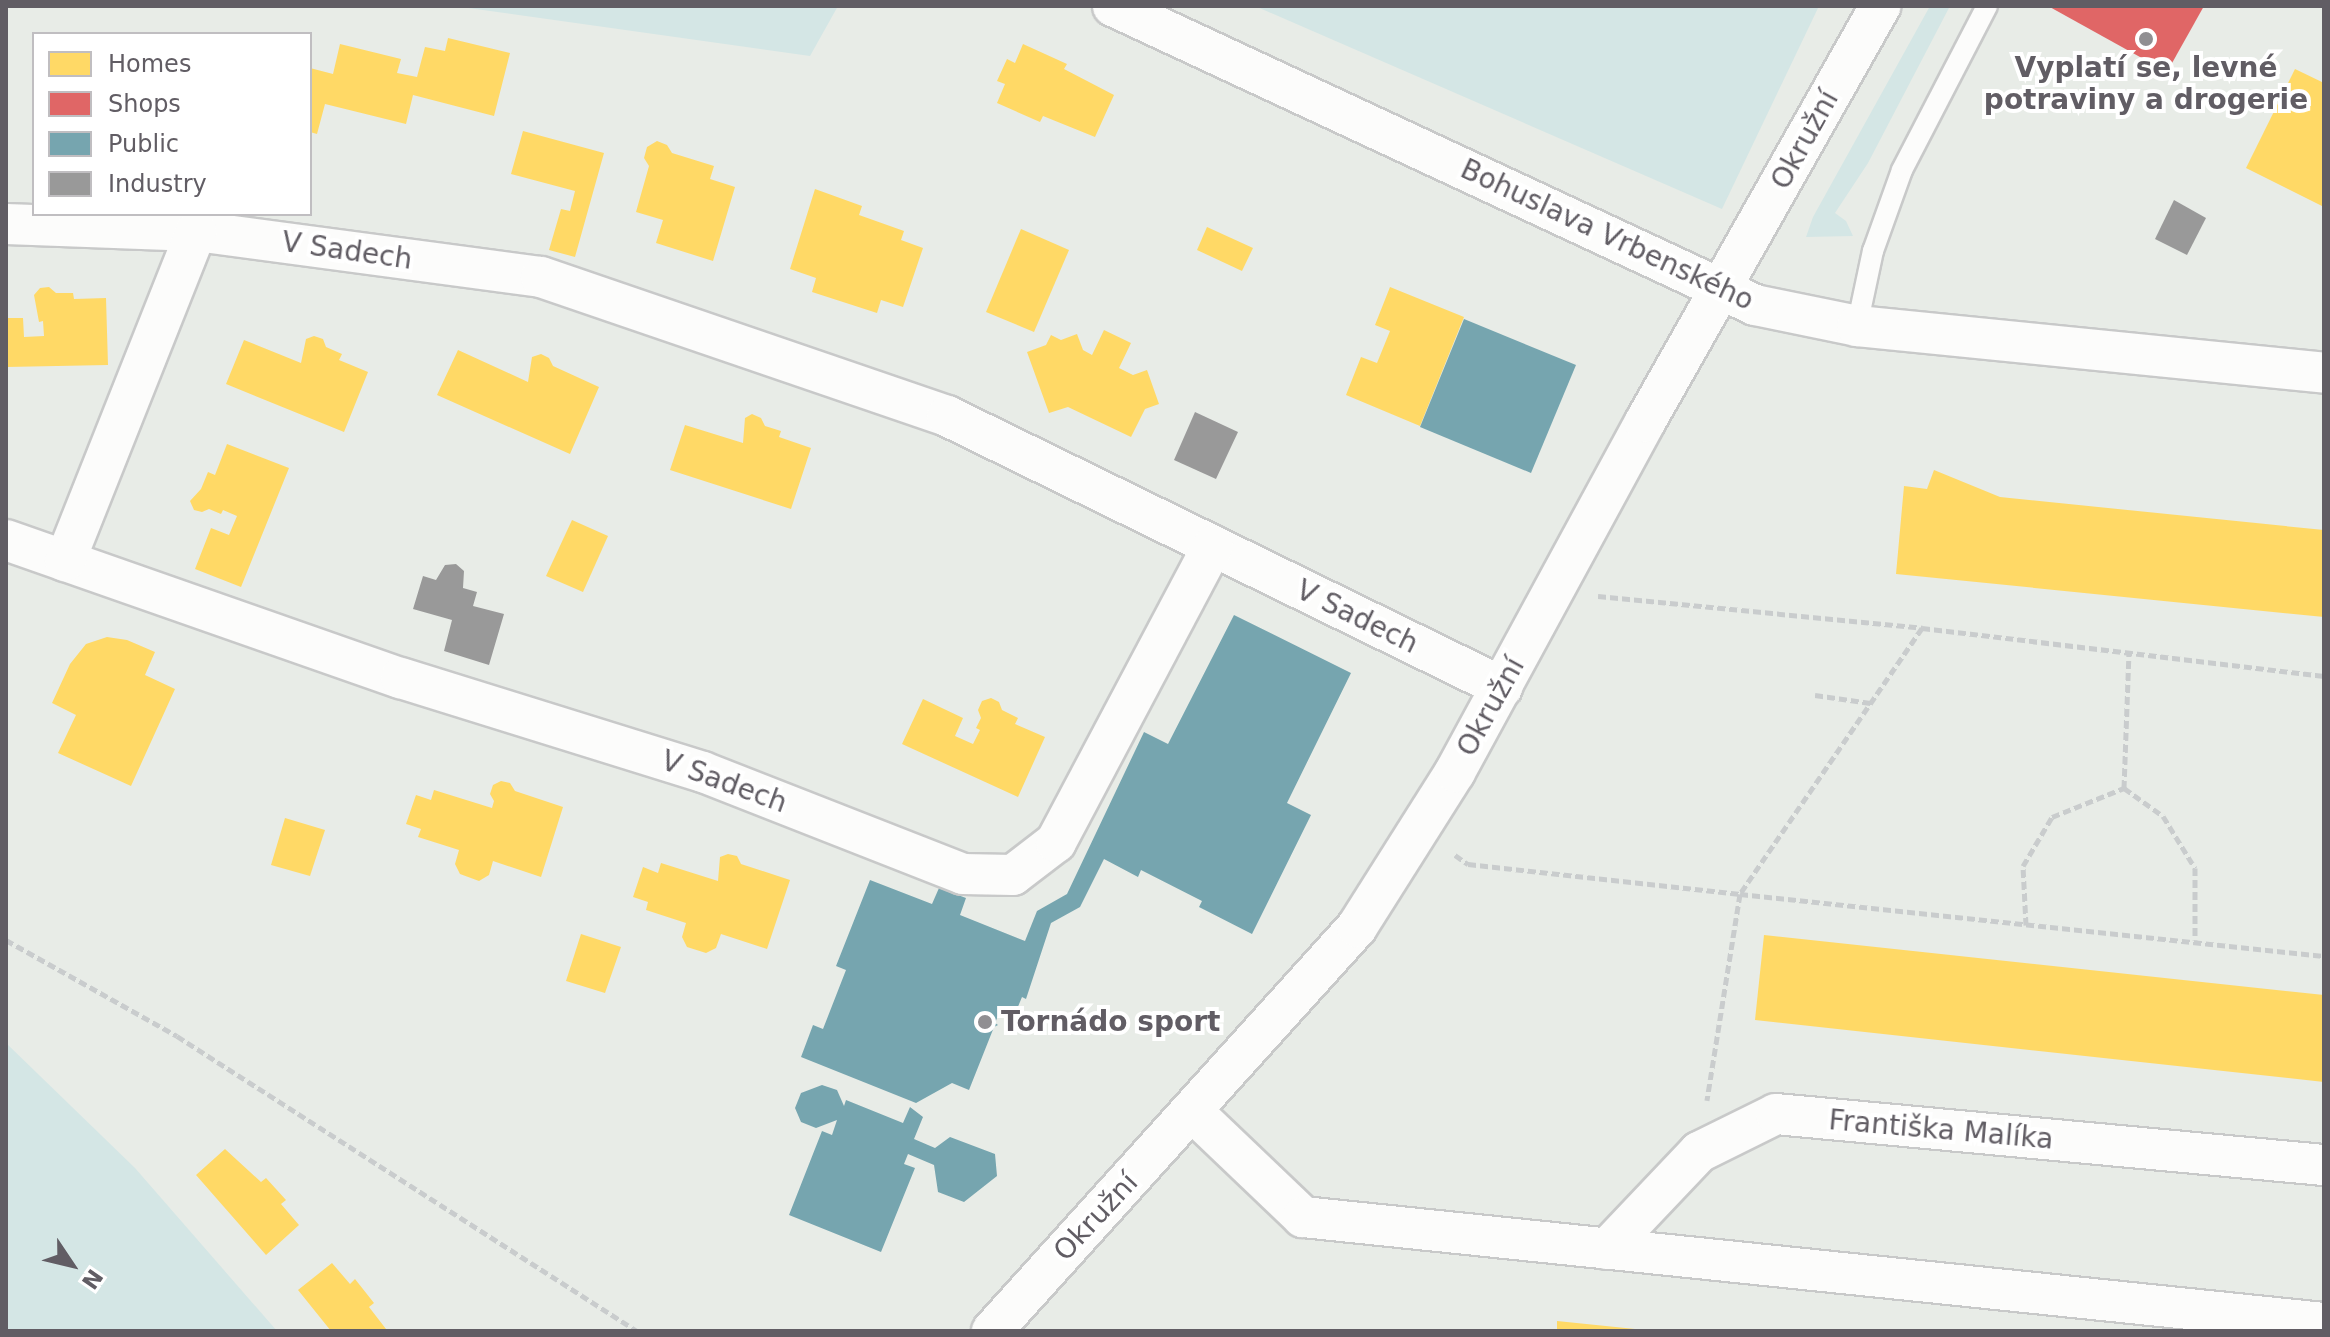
<!DOCTYPE html>
<meta charset="utf-8">
<style>
body{margin:0}
#map{position:relative;width:2330px;height:1337px;overflow:hidden;background:#e8ece7;font-family:"DejaVu Sans",sans-serif}
div>[style]{position:absolute}
.green>*{inset:0;background:#d4e6e5}
.homes>*{inset:0;background:#ffd966}
.shops>*{inset:0;background:#e06666}
.public>*{inset:0;background:#76a5af}
.industry>*{inset:0;background:#999}
.path>*{height:5px;margin-top:-2.5px;transform-origin:0;background:repeating-linear-gradient(90deg,#c9cccd 0 8px,transparent 0 12px)}
.roads{filter:drop-shadow(2px 0 #c8c9c9) drop-shadow(-2px 0 #c8c9c9) drop-shadow(0 2px #c8c9c9) drop-shadow(0 -2px #c8c9c9)}
.lane>*{height:20px;margin:-10px;padding:0 10px;transform-origin:10px;border-radius:10px;background:#fcfcfb}
.street>*{height:40px;margin:-20px;padding:0 20px;transform-origin:20px;border-radius:20px;background:#fcfcfb}
.dots>*{width:22px;height:22px;translate:-50% -50%;box-sizing:border-box;border:4px solid #fff;border-radius:50%}
span{translate:-50% -50%;white-space:nowrap;text-align:center;line-height:1.15;-webkit-text-stroke:8px #fff;paint-order:stroke}
.poi-label{font-size:28px;color:#615d64;font-weight:700}
.left{translate:0 -50%;text-align:left}
.street-label{font-size:28px;color:#615d64}
.frame{position:absolute;inset:0;border:8px solid #615d64;pointer-events:none}
.legend{position:absolute;left:32px;top:32px;width:280px;height:184px;box-sizing:border-box;background:#fff;border:2px solid #c0bec1;margin:0;padding:10px 14px;list-style:none;font-size:24px;color:#615d64}
.legend li{display:flex;align-items:center;gap:16px;height:40px}
.legend b{width:40px;border:2px solid #c0bec1}
.north{position:absolute;left:32px;top:1225px;width:80px;height:80px;-webkit-text-stroke:6px #fff;paint-order:stroke;rotate:125deg;font-size:22px;font-weight:700;line-height:32px;text-align:center;color:#615d64}
.north::after{content:'';display:block;margin:auto;width:28px;height:36px;background:#615d64;clip-path:polygon(50% 0,100% 100%,50% 72%,0 100%)}
</style>
<div id="map">
<div class="green">
<div style="clip-path:polygon(454px 6px,838px 6px,810px 56px)"></div>
<div style="clip-path:polygon(1255px 6px,1819px 6px,1722px 209px)"></div>
<div style="clip-path:polygon(1930px 6px,1950px 6px,1868px 163px,1835px 213px,1846px 221px,1853px 236px,1806px 237px,1813px 217px)"></div>
<div style="clip-path:polygon(6px 1043px,135px 1168px,277px 1331px,6px 1331px)"></div>
</div>
<div class="homes">
<div style="clip-path:polygon(448px 38px,510px 53px,494px 116px,413px 95px,406px 124px,325px 104px,317px 134px,310px 132px,310px 68px,333px 74px,340px 44px,401px 59px,397px 73px,417px 77px,425px 47px,445px 51px)"></div>
<div style="clip-path:polygon(1023px 44px,1067px 64px,1064px 69px,1114px 95px,1095px 137px,1043px 116px,1040px 122px,997px 103px,1005px 84px,997px 81px,1007px 59px,1015px 63px)"></div>
<div style="clip-path:polygon(2295px 69px,2324px 83px,2324px 207px,2246px 168px)"></div>
<div style="clip-path:polygon(523px 131px,604px 153px,575px 257px,549px 250px,561px 209px,570px 211px,575px 191px,511px 174px)"></div>
<div style="clip-path:polygon(657px 141px,667px 145px,672px 153px,714px 166px,710px 179px,735px 187px,713px 261px,656px 243px,663px 220px,636px 212px,649px 166px,644px 158px,647px 147px)"></div>
<div style="clip-path:polygon(815px 189px,862px 206px,859px 215px,904px 231px,901px 240px,923px 248px,903px 307px,881px 300px,877px 313px,812px 292px,816px 278px,790px 269px)"></div>
<div style="clip-path:polygon(1207px 227px,1253px 248px,1242px 271px,1197px 250px)"></div>
<div style="clip-path:polygon(1021px 229px,1069px 250px,1034px 332px,986px 312px)"></div>
<div style="clip-path:polygon(49px 287px,56px 293px,73px 293px,74px 299px,106px 298px,108px 365px,6px 367px,6px 318px,23px 318px,24px 337px,44px 336px,43px 321px,39px 322px,34px 295px,40px 288px)"></div>
<div style="clip-path:polygon(1390px 287px,1464px 317px,1420px 426px,1346px 395px,1361px 357px,1377px 363px,1390px 331px,1375px 325px)"></div>
<div style="clip-path:polygon(1104px 330px,1131px 343px,1119px 368px,1133px 375px,1147px 370px,1159px 404px,1145px 409px,1131px 437px,1068px 407px,1049px 413px,1027px 352px,1046px 345px,1051px 335px,1061px 340px,1077px 334px,1083px 350px,1092px 355px)"></div>
<div style="clip-path:polygon(314px 336px,323px 339px,326px 347px,342px 354px,339px 360px,368px 372px,344px 432px,226px 384px,244px 340px,301px 363px,306px 339px)"></div>
<div style="clip-path:polygon(458px 350px,528px 382px,532px 357px,541px 354px,549px 358px,553px 366px,599px 387px,570px 454px,437px 395px)"></div>
<div style="clip-path:polygon(752px 414px,761px 418px,765px 426px,781px 431px,779px 437px,811px 448px,791px 509px,670px 470px,685px 425px,743px 443px,745px 418px)"></div>
<div style="clip-path:polygon(227px 444px,289px 468px,241px 587px,195px 569px,211px 528px,229px 535px,237px 516px,223px 510px,221px 514px,209px 509px,202px 512px,194px 510px,190px 501px,201px 489px,208px 472px,215px 475px)"></div>
<div style="clip-path:polygon(1934px 470px,2000px 497px,2324px 530px,2324px 617px,1896px 574px,1904px 486px,1927px 489px)"></div>
<div style="clip-path:polygon(572px 520px,608px 536px,583px 592px,546px 576px)"></div>
<div style="clip-path:polygon(107px 637px,127px 640px,155px 652px,145px 675px,175px 689px,131px 786px,58px 753px,76px 715px,52px 703px,70px 664px,86px 644px)"></div>
<div style="clip-path:polygon(991px 698px,999px 702px,1002px 710px,1018px 718px,1015px 724px,1045px 737px,1018px 797px,902px 744px,923px 699px,963px 718px,955px 736px,973px 744px,980px 730px,976px 728px,981px 718px,978px 710px,982px 701px)"></div>
<div style="clip-path:polygon(501px 781px,510px 783px,515px 791px,563px 807px,541px 877px,493px 861px,489px 875px,479px 881px,460px 874px,455px 864px,459px 850px,418px 837px,421px 829px,406px 824px,416px 795px,431px 800px,434px 790px,492px 808px,494px 801px,490px 794px,493px 785px)"></div>
<div style="clip-path:polygon(285px 818px,325px 830px,310px 876px,271px 865px)"></div>
<div style="clip-path:polygon(728px 854px,737px 856px,741px 864px,790px 880px,767px 949px,721px 934px,716px 948px,706px 953px,687px 947px,682px 937px,686px 923px,646px 910px,648px 902px,633px 897px,643px 867px,658px 873px,661px 863px,718px 881px,720px 857px)"></div>
<div style="clip-path:polygon(581px 934px,621px 947px,605px 993px,566px 981px)"></div>
<div style="clip-path:polygon(1764px 935px,2324px 995px,2324px 1082px,1755px 1020px)"></div>
<div style="clip-path:polygon(225px 1149px,261px 1182px,266px 1178px,286px 1200px,281px 1204px,299px 1225px,266px 1255px,196px 1175px)"></div>
<div style="clip-path:polygon(332px 1263px,350px 1284px,355px 1279px,374px 1303px,369px 1307px,386px 1329px,383px 1331px,331px 1331px,298px 1290px)"></div>
<div style="clip-path:polygon(1557px 1321px,1635px 1329px,1635px 1331px,1557px 1331px)"></div>
</div>
<div class="shops">
<div style="clip-path:polygon(2048px 6px,2204px 6px,2167px 72px)"></div>
</div>
<div class="public">
<div style="clip-path:polygon(1464px 319px,1576px 365px,1531px 473px,1420px 427px)"></div>
<div style="clip-path:polygon(1234px 615px,1351px 673px,1287px 803px,1311px 815px,1252px 934px,1199px 907px,1202px 901px,1141px 870px,1138px 877px,1104px 859px,1080px 907px,1051px 923px,1026px 999px,1022px 997px,1015px 1014px,1001px 1009px,995px 1023px,998px 1025px,994px 1027px,969px 1090px,952px 1083px,916px 1103px,801px 1057px,813px 1025px,823px 1029px,846px 970px,836px 966px,870px 880px,932px 904px,939px 888px,966px 898px,960px 915px,1025px 941px,1037px 911px,1067px 894px,1144px 732px,1168px 744px)"></div>
<div style="clip-path:polygon(822px 1085px,837px 1090px,844px 1106px,846px 1100px,903px 1123px,910px 1107px,923px 1117px,914px 1139px,935px 1148px,950px 1137px,995px 1154px,997px 1176px,964px 1202px,938px 1192px,934px 1165px,908px 1154px,904px 1164px,915px 1168px,881px 1252px,789px 1215px,822px 1131px,832px 1135px,837px 1120px,816px 1128px,801px 1122px,795px 1108px,801px 1093px)"></div>
</div>
<div class="industry">
<div style="clip-path:polygon(2174px 200px,2206px 218px,2187px 255px,2155px 239px)"></div>
<div style="clip-path:polygon(1195px 412px,1238px 432px,1216px 479px,1174px 460px)"></div>
<div style="clip-path:polygon(456px 564px,464px 571px,463px 588px,477px 592px,473px 606px,504px 614px,489px 665px,444px 651px,452px 620px,413px 609px,423px 576px,436px 580px,445px 565px)"></div>
</div>
<div class="path">
<div style="left:1598px;top:596px;width:326px;rotate:5.6deg"></div>
<div style="left:1922px;top:628px;width:405px;rotate:6.8deg"></div>
<div style="left:1922px;top:628px;width:322px;rotate:124.4deg"></div>
<div style="left:1740px;top:894px;width:587px;rotate:6.06deg"></div>
<div style="left:1815px;top:695px;width:56px;rotate:8.3deg"></div>
<div style="left:2124px;top:788px;width:135px;rotate:-87.9deg"></div>
<div style="left:1455px;top:855px;width:16px;rotate:35deg"></div>
<div style="left:1468px;top:864px;width:274px;rotate:6.3deg"></div>
<div style="left:1740px;top:894px;width:209px;rotate:99.1deg"></div>
<div style="left:2026px;top:925px;width:59px;rotate:-92.9deg"></div>
<div style="left:2023px;top:866px;width:57px;rotate:-59.4deg"></div>
<div style="left:2052px;top:817px;width:78px;rotate:-21.9deg"></div>
<div style="left:2124px;top:788px;width:48px;rotate:35.7deg"></div>
<div style="left:2163px;top:816px;width:61px;rotate:58.4deg"></div>
<div style="left:2195px;top:868px;width:72px;rotate:90deg"></div>
<div style="left:6px;top:940px;width:196px;rotate:29.3deg"></div>
<div style="left:177px;top:1036px;width:546px;rotate:32.67deg"></div>
</div>
<div class="roads">
<div class="lane">
<div style="left:1857px;top:326px;width:77px;rotate:-78deg"></div>
<div style="left:1873px;top:251px;width:86px;rotate:-70.3deg"></div>
<div style="left:1902px;top:170px;width:185px;rotate:-62.6deg"></div>
</div>
<div class="street">
<div style="left:1113px;top:6px;width:708px;rotate:24.97deg"></div>
<div style="left:1755px;top:305px;width:104px;rotate:11.6deg"></div>
<div style="left:1857px;top:326px;width:469px;rotate:5.7deg"></div>
<div style="left:6px;top:224px;width:190px;rotate:2.1deg"></div>
<div style="left:196px;top:231px;width:348px;rotate:7.6deg"></div>
<div style="left:541px;top:277px;width:429px;rotate:18.9deg"></div>
<div style="left:947px;top:416px;width:618px;rotate:26.03deg"></div>
<div style="left:6px;top:540px;width:418px;rotate:19.3deg"></div>
<div style="left:401px;top:678px;width:316px;rotate:17.3deg"></div>
<div style="left:703px;top:772px;width:279px;rotate:21.4deg"></div>
<div style="left:963px;top:874px;width:50px;rotate:1.1deg"></div>
<div style="left:1013px;top:875px;width:54px;rotate:-37.5deg"></div>
<div style="left:1056px;top:842px;width:335px;rotate:-62.1deg"></div>
<div style="left:65px;top:561px;width:355px;rotate:-68.3deg"></div>
<div style="left:1193px;top:1112px;width:152px;rotate:43.7deg"></div>
<div style="left:1303px;top:1217px;width:1026px;rotate:5.93deg"></div>
<div style="left:1607px;top:1249px;width:134px;rotate:-46.5deg"></div>
<div style="left:1699px;top:1152px;width:86px;rotate:-26.3deg"></div>
<div style="left:1776px;top:1114px;width:550px;rotate:5.32deg"></div>
<div style="left:992px;top:1331px;width:544px;rotate:-47.9deg"></div>
<div style="left:1357px;top:927px;width:183px;rotate:-57.7deg"></div>
<div style="left:1455px;top:772px;width:398px;rotate:-61.5deg"></div>
<div style="left:1645px;top:422px;width:478px;rotate:-60.5deg"></div>
</div>
</div>
<div class="dots">
<div style="left:2146px;top:39px;background:#908f92"></div>
<div style="left:985px;top:1022px;background:#908f92"></div>
</div>
<div class="poi-label">
<span style="left:2146px;top:84px">Vyplatí se, levné<br>potraviny a drogerie</span>
<span class="left" style="left:1001px;top:1022px">Tornádo sport</span>
</div>
<div class="street-label">
<span style="left:1805px;top:140px;rotate:-61deg">Okružní</span>
<span style="left:1607px;top:235px;rotate:25deg">Bohuslava Vrbenského</span>
<span style="left:347px;top:251px;rotate:8deg">V Sadech</span>
<span style="left:1357px;top:617px;rotate:26deg">V Sadech</span>
<span style="left:1491px;top:707px;rotate:-61deg">Okružní</span>
<span style="left:724px;top:782px;rotate:20deg">V Sadech</span>
<span style="left:1941px;top:1130px;rotate:5deg">Františka Malíka</span>
<span style="left:1096px;top:1217px;rotate:-47deg">Okružní</span>
</div>
<div class="frame"></div>
<ul class="legend">
<li><b style="height:22px;background:#ffd966"></b>Homes</li>
<li><b style="height:22px;background:#e06666"></b>Shops</li>
<li><b style="height:22px;background:#76a5af"></b>Public</li>
<li><b style="height:22px;background:#999"></b>Industry</li>
</ul>
<div class="north">N</div>
</div>
